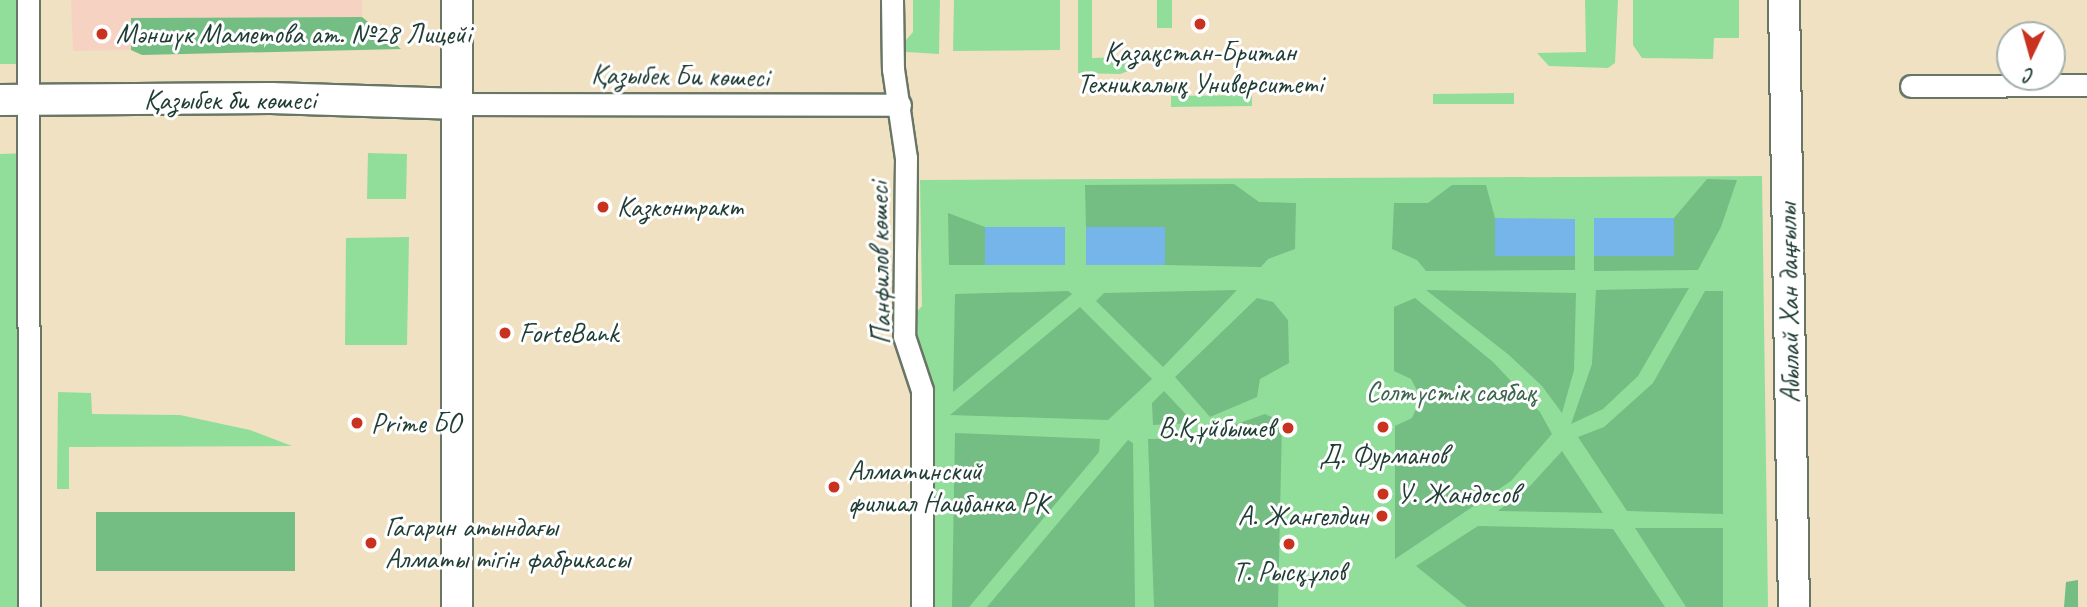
<!DOCTYPE html>
<meta charset="utf-8">
<style>
body{margin:0}
#map{position:relative;width:2087px;height:607px;overflow:hidden;background:#f0e1c3;font-family:Caveat,sans-serif}
div>[style]{position:absolute}
.built>*{inset:0;background:#f5d2c2}
.green>*{inset:0;background:#91de9b}
.forest>*{inset:0;background:#74bd83}
.water>*{inset:0;background:#76b5ea}
.roads{filter:drop-shadow(2px 0 #687666) drop-shadow(-2px 0 #687666) drop-shadow(0 2px #687666) drop-shadow(0 -2px #687666)}
.street>*{height:21px;margin:-10.5px;padding:0 10.5px;transform-origin:10.5px;border-radius:10.5px;background:#fff}
.secondary>*{height:30px;margin:-15px;padding:0 15px;transform-origin:15px;border-radius:15px;background:#fff}
.dots>*{width:19px;height:19px;translate:-50% -50%;box-sizing:border-box;border:4px solid #fff;border-radius:50%}
span{translate:-50% -50%;white-space:nowrap;text-align:center;line-height:1.15;-webkit-text-stroke:6px #fff;paint-order:stroke}
.poi-label{font-size:28px;color:#1f3d34}
.left{translate:0 -50%;text-align:left}
.right{translate:-100% -50%;text-align:right}
.street-label{font-size:28px;color:#1f3d34}
.park-label{font-size:28px;color:#3c654e}
.north{position:absolute;left:1996px;top:21px;width:70px;height:70px;box-sizing:border-box;background:#fff;border:2px solid #a5b1ae;border-radius:50%;rotate:185deg;font-size:19px;font-weight:700;line-height:28px;text-align:center;color:#1f3d34}
.north::after{content:'';display:block;margin:auto;width:24px;height:32px;background:#c8321e;clip-path:polygon(50% 0,100% 100%,50% 72%,0 100%)}
</style>
<div id="map">
<div class="built">
<div style="clip-path:polygon(71px 0,362px 0,362px 17px,131px 18px,131px 50px,73px 51px)"></div>
</div>
<div class="green">
<div style="clip-path:polygon(0 0,28px 0,28px 64px,0 64px)"></div>
<div style="clip-path:polygon(913px 0,940px 0,939px 54px,906px 52px,906px 40px,913px 32px)"></div>
<div style="clip-path:polygon(954px 0,1060px 0,1060px 50px,953px 51px)"></div>
<div style="clip-path:polygon(1078px 0,1092px 0,1092px 58px,1146px 56px,1137px 68px,1120px 74px,1078px 73px)"></div>
<div style="clip-path:polygon(1157px 0,1172px 0,1172px 28px,1157px 28px)"></div>
<div style="clip-path:polygon(1585px 0,1618px 0,1615px 63px,1608px 68px,1549px 66px,1537px 53px,1586px 52px)"></div>
<div style="clip-path:polygon(1633px 0,1739px 0,1739px 38px,1714px 38px,1713px 59px,1642px 58px,1633px 45px)"></div>
<div style="clip-path:polygon(1514px 93px,1514px 104px,1433px 104px,1433px 94px)"></div>
<div style="clip-path:polygon(1252px 95px,1252px 106px,1171px 107px,1171px 96px)"></div>
<div style="clip-path:polygon(29px 153px,29px 607px,0 607px,0 154px)"></div>
<div style="clip-path:polygon(368px 153px,407px 154px,406px 199px,367px 199px)"></div>
<div style="clip-path:polygon(1762px 176px,1768px 607px,930px 607px,912px 317px,922px 306px,920px 180px)"></div>
<div style="clip-path:polygon(409px 237px,407px 345px,345px 345px,346px 238px)"></div>
<div style="clip-path:polygon(58px 392px,91px 393px,92px 414px,180px 415px,250px 430px,292px 446px,69px 447px,69px 489px,57px 489px)"></div>
</div>
<div class="forest">
<div style="clip-path:polygon(362px 17px,401px 49px,142px 55px,131px 50px,131px 18px)"></div>
<div style="clip-path:polygon(1707px 179px,1737px 180px,1721px 227px,1698px 270px,1594px 271px,1594px 256px,1674px 256px,1674px 218px)"></div>
<div style="clip-path:polygon(1234px 184px,1259px 202px,1296px 203px,1295px 249px,1268px 259px,1261px 267px,1165px 265px,1165px 227px,1086px 227px,1085px 185px)"></div>
<div style="clip-path:polygon(1452px 185px,1486px 185px,1495px 218px,1495px 256px,1575px 256px,1575px 270px,1426px 271px,1417px 260px,1392px 249px,1394px 203px,1428px 203px)"></div>
<div style="clip-path:polygon(948px 213px,985px 227px,985px 265px,949px 265px)"></div>
<div style="clip-path:polygon(1689px 288px,1638px 376px,1603px 409px,1571px 424px,1592px 364px,1596px 290px)"></div>
<div style="clip-path:polygon(1237px 290px,1163px 367px,1096px 301px,1104px 293px)"></div>
<div style="clip-path:polygon(1426px 290px,1576px 293px,1574px 370px,1562px 413px,1542px 386px,1509px 355px)"></div>
<div style="clip-path:polygon(1068px 291px,1072px 294px,953px 392px,955px 294px)"></div>
<div style="clip-path:polygon(1705px 291px,1723px 291px,1723px 514px,1627px 511px,1578px 437px,1604px 427px,1653px 383px)"></div>
<div style="clip-path:polygon(1257px 298px,1273px 302px,1288px 320px,1289px 363px,1260px 379px,1257px 397px,1210px 417px,1175px 377px)"></div>
<div style="clip-path:polygon(1415px 298px,1493px 362px,1540px 412px,1552px 434px,1511px 481px,1395px 559px,1395px 426px,1412px 418px,1421px 398px,1411px 379px,1394px 371px,1394px 307px)"></div>
<div style="clip-path:polygon(1080px 307px,1152px 379px,1108px 420px,950px 415px)"></div>
<div style="clip-path:polygon(1164px 391px,1194px 423px,1153px 425px,1152px 403px)"></div>
<div style="clip-path:polygon(1265px 414px,1282px 422px,1278px 607px,1154px 607px,1148px 439px,1197px 438px)"></div>
<div style="clip-path:polygon(955px 433px,1100px 439px,1099px 452px,969px 607px,952px 607px)"></div>
<div style="clip-path:polygon(1128px 440px,1133px 443px,1135px 607px,987px 607px)"></div>
<div style="clip-path:polygon(1562px 451px,1603px 513px,1498px 511px,1530px 486px)"></div>
<div style="clip-path:polygon(96px 512px,295px 512px,295px 571px,96px 571px)"></div>
<div style="clip-path:polygon(1478px 526px,1613px 529px,1665px 607px,1467px 607px,1416px 566px)"></div>
<div style="clip-path:polygon(1635px 528px,1723px 528px,1723px 607px,1686px 607px)"></div>
<div style="clip-path:polygon(2078px 580px,2078px 607px,2064px 607px,2066px 582px)"></div>
</div>
<div class="water">
<div style="clip-path:polygon(1495px 218px,1575px 219px,1575px 256px,1495px 256px)"></div>
<div style="clip-path:polygon(1594px 218px,1674px 218px,1674px 256px,1594px 256px)"></div>
<div style="clip-path:polygon(985px 227px,1065px 227px,1065px 265px,985px 265px)"></div>
<div style="clip-path:polygon(1086px 227px,1165px 227px,1165px 265px,1086px 265px)"></div>
</div>
<div class="roads">
<div class="street">
<div style="left:28px;top:0;width:607px;rotate:89.91deg"></div>
<div style="left:892px;top:0;width:69px;rotate:89.2deg"></div>
<div style="left:893px;top:69px;width:90px;rotate:81.7deg"></div>
<div style="left:906px;top:158px;width:178px;rotate:90.6deg"></div>
<div style="left:904px;top:336px;width:57px;rotate:71.6deg"></div>
<div style="left:922px;top:390px;width:217px;rotate:90deg"></div>
<div style="left:1911px;top:86px;width:176px;rotate:-0.3deg"></div>
<div style="left:460px;top:104px;width:440px;rotate:0.1deg"></div>
</div>
<div class="secondary">
<div style="left:1784px;top:0;width:607px;rotate:89.06deg"></div>
<div style="left:0;top:100px;width:271px;rotate:-0.4deg"></div>
<div style="left:271px;top:98px;width:189px;rotate:1.8deg"></div>
<div style="left:457px;top:607px;width:607px;rotate:-90deg"></div>
</div>
</div>
<div class="dots">
<div style="left:1200px;top:24px;background:#c8321e"></div>
<div style="left:102px;top:34px;background:#c8321e"></div>
<div style="left:603px;top:207px;background:#c8321e"></div>
<div style="left:505px;top:333px;background:#c8321e"></div>
<div style="left:357px;top:423px;background:#c8321e"></div>
<div style="left:1383px;top:427px;background:#c8321e"></div>
<div style="left:1288px;top:428px;background:#c8321e"></div>
<div style="left:834px;top:487px;background:#c8321e"></div>
<div style="left:1383px;top:494px;background:#c8321e"></div>
<div style="left:1382px;top:516px;background:#c8321e"></div>
<div style="left:371px;top:543px;background:#c8321e"></div>
<div style="left:1289px;top:544px;background:#c8321e"></div>
</div>
<div class="poi-label">
<span class="left" style="left:116px;top:34px">Мәншүк Маметова ат. №28 Лицейі</span>
<span style="left:1200px;top:68px">Қазақстан-Британ<br>Техникалық Университеті</span>
<span class="left" style="left:617px;top:207px">Казконтракт</span>
<span class="left" style="left:519px;top:333px">ForteBank</span>
<span class="left" style="left:371px;top:423px">Prime БО</span>
<span class="right" style="left:1274px;top:428px">В.Құйбышев</span>
<span style="left:1383px;top:455px">Д. Фурманов</span>
<span class="left" style="left:848px;top:487px">Алматинский<br>филиал Нацбанка РК</span>
<span class="left" style="left:1397px;top:494px">У. Жандосов</span>
<span class="right" style="left:1368px;top:516px">А. Жангелдин</span>
<span class="left" style="left:385px;top:543px">Гагарин атындағы<br>Алматы тігін фабрикасы</span>
<span style="left:1289px;top:572px">Т. Рысқұлов</span>
</div>
<div class="street-label">
<span style="left:680px;top:76px;rotate:1deg">Қазыбек Би көшесі</span>
<span style="left:230px;top:100px">Қазыбек би көшесі</span>
<span style="left:880px;top:263px;rotate:-91deg">Панфилов көшесі</span>
<span style="left:1789px;top:303px;rotate:-91deg">Абылай Хан даңғылы</span>
</div>
<div class="park-label">
<span style="left:1451px;top:392px">Солтүстік саябақ</span>
</div>
<div class="north">С</div>
</div>
